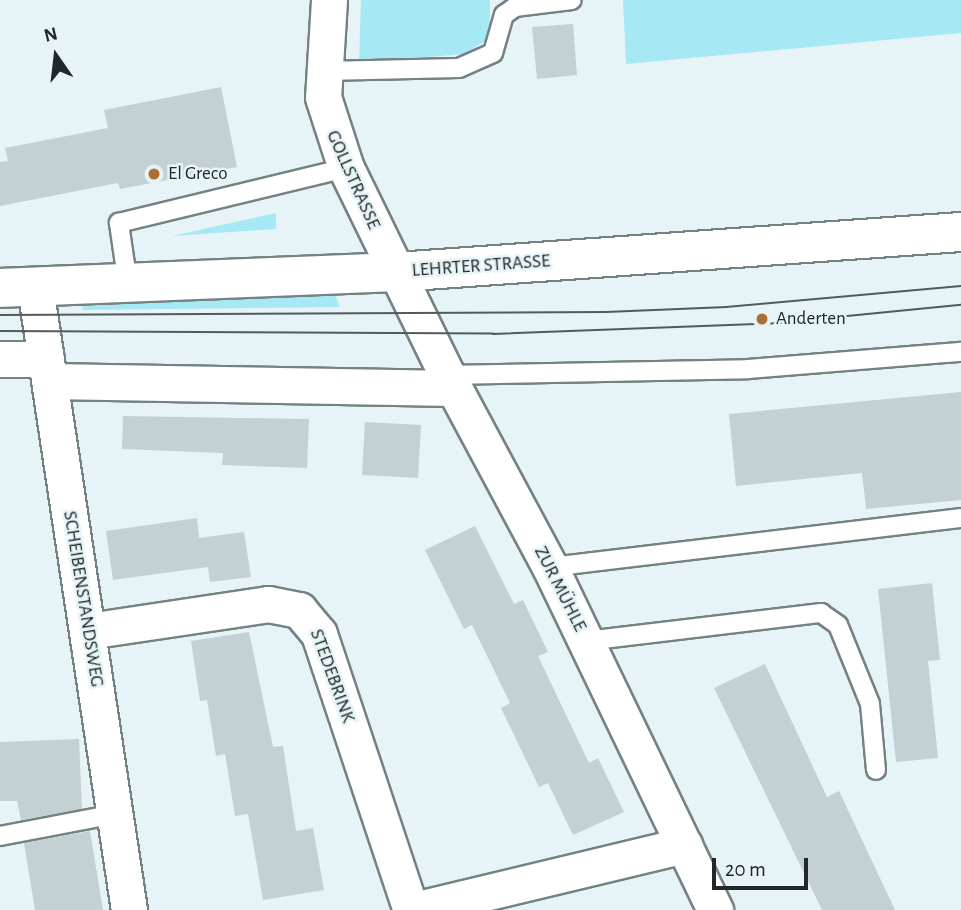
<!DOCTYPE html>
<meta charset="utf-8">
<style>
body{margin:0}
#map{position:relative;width:961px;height:910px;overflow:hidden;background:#e6f4f7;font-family:"Alegreya Sans",sans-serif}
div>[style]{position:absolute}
.green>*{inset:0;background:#a7e8f5}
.building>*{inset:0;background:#c3d1d3}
.roads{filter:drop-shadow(2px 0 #758284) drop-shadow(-2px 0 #758284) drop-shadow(0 2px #758284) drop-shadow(0 -2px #758284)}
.lane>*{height:18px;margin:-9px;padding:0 9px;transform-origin:9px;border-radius:9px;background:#fff}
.street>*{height:35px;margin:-17.5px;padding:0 17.5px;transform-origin:17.5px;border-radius:17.5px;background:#fff}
.secondary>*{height:38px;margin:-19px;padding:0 19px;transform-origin:19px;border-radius:19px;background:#fff}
.tram>*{height:2px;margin:-1px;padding:0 1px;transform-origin:1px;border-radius:1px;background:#525a5c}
.dots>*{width:19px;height:19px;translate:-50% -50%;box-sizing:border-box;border:4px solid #e6f4f7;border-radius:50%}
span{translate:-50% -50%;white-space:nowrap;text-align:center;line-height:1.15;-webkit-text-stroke:5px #e6f4f7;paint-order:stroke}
.poi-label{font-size:19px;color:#222829}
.left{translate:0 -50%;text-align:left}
.street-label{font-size:19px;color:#222829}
.north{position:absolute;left:21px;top:21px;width:70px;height:70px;-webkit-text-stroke:5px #e6f4f7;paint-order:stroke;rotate:346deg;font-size:19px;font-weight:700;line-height:28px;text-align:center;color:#222829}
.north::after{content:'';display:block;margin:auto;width:24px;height:32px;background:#222829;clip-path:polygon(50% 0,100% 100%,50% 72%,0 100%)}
.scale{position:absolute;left:712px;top:858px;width:96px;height:32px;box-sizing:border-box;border:4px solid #222829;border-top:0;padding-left:9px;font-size:21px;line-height:24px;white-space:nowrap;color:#222829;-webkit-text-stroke:5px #e6f4f7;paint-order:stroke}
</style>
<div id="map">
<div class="green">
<div style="clip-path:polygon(361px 0,490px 0,490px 38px,464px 54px,359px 63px)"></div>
<div style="clip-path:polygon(623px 0,961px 0,961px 33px,626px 64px)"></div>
<div style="clip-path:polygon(276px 213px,276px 229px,172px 236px)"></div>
<div style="clip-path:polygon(335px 294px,340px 307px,83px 310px,82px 306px)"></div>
</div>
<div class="building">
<div style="clip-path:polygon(573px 24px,577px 75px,537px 79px,532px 27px)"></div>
<div style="clip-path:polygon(221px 87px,237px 167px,120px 189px,118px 183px,0 206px,0 162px,8px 161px,5px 148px,108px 128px,104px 110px)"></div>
<div style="clip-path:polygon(961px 392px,961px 500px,866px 509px,862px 473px,736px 486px,729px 414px)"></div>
<div style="clip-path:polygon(123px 416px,309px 419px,307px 468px,222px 465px,223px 453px,122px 449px)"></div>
<div style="clip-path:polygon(365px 422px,421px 425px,418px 478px,362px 475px)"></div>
<div style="clip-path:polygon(197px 518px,199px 538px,244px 532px,251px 577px,210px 582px,208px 567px,113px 580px,106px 531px)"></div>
<div style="clip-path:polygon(475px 526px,514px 604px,523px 600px,548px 652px,538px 656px,589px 763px,598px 758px,624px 812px,573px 835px,548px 783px,539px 787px,501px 708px,510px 703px,472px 625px,464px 629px,425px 550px)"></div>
<div style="clip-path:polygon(932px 583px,940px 660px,928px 661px,938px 758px,896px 762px,878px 589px)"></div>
<div style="clip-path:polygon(249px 632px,273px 747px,283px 746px,296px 831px,313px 828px,324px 890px,263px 900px,248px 814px,235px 816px,225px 754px,216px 756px,207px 700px,200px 701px,191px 641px)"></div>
<div style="clip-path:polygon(765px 664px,827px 797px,839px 791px,895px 910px,822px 910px,714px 688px)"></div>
<div style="clip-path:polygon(79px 739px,82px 809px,21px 820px,17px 801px,0 801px,0 742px)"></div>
<div style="clip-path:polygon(90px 831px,103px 910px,35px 910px,24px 843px)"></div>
</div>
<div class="roads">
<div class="lane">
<div style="left:324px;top:71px;width:135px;rotate:-1.3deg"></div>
<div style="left:459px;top:68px;width:37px;rotate:-24deg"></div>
<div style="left:493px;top:53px;width:40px;rotate:-74deg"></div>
<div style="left:504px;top:15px;width:14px;rotate:-36deg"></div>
<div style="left:515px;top:7px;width:57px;rotate:-7deg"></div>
<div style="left:128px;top:285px;width:63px;rotate:-98.3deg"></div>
<div style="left:119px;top:223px;width:234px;rotate:-13.6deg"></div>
<div style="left:447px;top:375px;width:301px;rotate:-1.1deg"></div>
<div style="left:748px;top:369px;width:214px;rotate:-4.6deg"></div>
<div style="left:550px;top:567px;width:414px;rotate:-6.8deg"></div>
<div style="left:586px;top:641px;width:237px;rotate:-6.8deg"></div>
<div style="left:821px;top:613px;width:21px;rotate:35deg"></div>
<div style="left:838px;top:625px;width:85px;rotate:67.9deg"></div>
<div style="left:870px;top:704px;width:66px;rotate:84.8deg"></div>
<div style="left:0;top:836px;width:117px;rotate:-10.8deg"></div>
</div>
<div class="street">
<div style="left:329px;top:0;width:97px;rotate:93.5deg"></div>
<div style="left:323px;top:97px;width:75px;rotate:72.1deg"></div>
<div style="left:346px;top:168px;width:230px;rotate:64deg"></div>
<div style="left:447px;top:375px;width:218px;rotate:61.8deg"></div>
<div style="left:550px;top:567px;width:381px;rotate:64.3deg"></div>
<div style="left:35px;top:287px;width:630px;rotate:81.42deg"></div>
<div style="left:0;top:359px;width:46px"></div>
<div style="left:50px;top:381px;width:403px;rotate:1deg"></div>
<div style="left:88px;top:631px;width:182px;rotate:-8.5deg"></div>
<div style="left:268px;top:604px;width:32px;rotate:11deg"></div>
<div style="left:299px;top:610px;width:31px;rotate:50deg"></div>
<div style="left:319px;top:634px;width:291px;rotate:71.6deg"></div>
<div style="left:414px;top:910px;width:278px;rotate:-13.5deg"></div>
</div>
<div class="secondary">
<div style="left:0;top:288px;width:397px;rotate:-2.3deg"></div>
<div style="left:397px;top:272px;width:565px;rotate:-4.06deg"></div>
</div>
</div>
<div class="tram">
<div style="left:0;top:315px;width:606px;rotate:-0.28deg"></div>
<div style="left:606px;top:312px;width:121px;rotate:-2.4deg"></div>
<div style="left:727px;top:307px;width:235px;rotate:-5.1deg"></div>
<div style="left:0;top:331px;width:493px;rotate:0.3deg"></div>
<div style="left:493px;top:334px;width:283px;rotate:-2.2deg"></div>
<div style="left:776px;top:323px;width:186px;rotate:-5.6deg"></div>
</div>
<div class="dots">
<div style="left:154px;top:174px;background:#ac6e34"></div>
<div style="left:762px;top:319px;background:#ac6e34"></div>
</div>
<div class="poi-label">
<span class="left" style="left:168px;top:174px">El Greco</span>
<span class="left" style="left:776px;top:319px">Anderten</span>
</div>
<div class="street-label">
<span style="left:353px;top:180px;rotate:66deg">GOLLSTRASSE</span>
<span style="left:481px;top:266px;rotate:-4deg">LEHRTER STRASSE</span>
<span style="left:560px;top:589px;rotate:63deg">ZUR MÜHLE</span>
<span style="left:83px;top:599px;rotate:81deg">SCHEIBENSTANDSWEG</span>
<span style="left:332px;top:676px;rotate:70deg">STEDEBRINK</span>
</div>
<div class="north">N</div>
<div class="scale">20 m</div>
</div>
